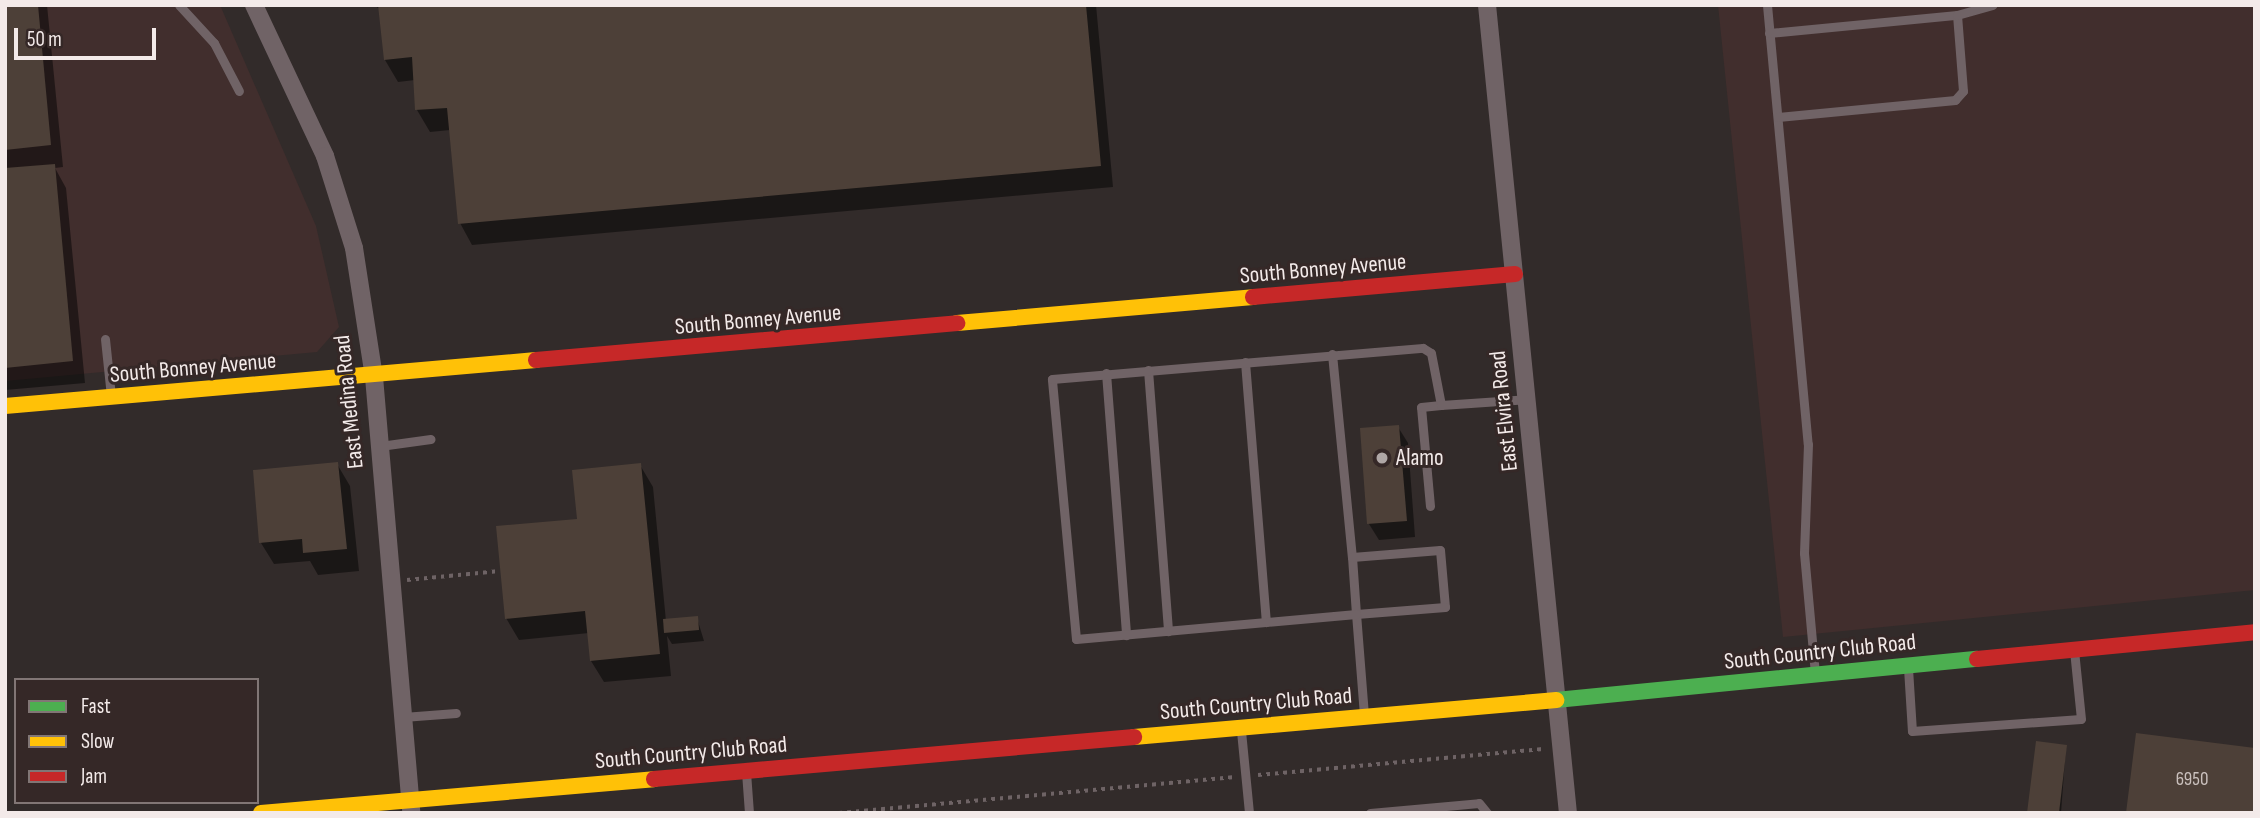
<!DOCTYPE html>
<style>
body{margin:0}
#map{position:relative;width:2260px;height:818px;overflow:hidden;background:#322b2a;font-family:"Sofia Sans Condensed",sans-serif}
div>[style]{position:absolute}
.built>*{inset:0;background:#412e2d}
.shadow>*{inset:0;background:#0007}
.building>*{inset:0;background:#4d4038}
.path>*{height:3.5px;margin-top:-1.75px;transform-origin:0;background:repeating-linear-gradient(90deg,#6e6365 0 3.5px,transparent 0 8.5px)}
.lane>*{height:9px;margin:-4.5px;padding:0 4.5px;transform-origin:4.5px;border-radius:4.5px;background:#706366}
.street>*{height:18px;margin:-9px;padding:0 9px;transform-origin:9px;border-radius:9px;background:#706366}
.fast>*{height:16px;margin:-8px;padding:0 8px;transform-origin:8px;border-radius:8px;background:#4caf50}
.slow>*{height:16px;margin:-8px;padding:0 8px;transform-origin:8px;border-radius:8px;background:#ffc107}
.jam>*{height:16px;margin:-8px;padding:0 8px;transform-origin:8px;border-radius:8px;background:#c62828}
.dots>*{width:19px;height:19px;translate:-50% -50%;box-sizing:border-box;border:4px solid #352827;border-radius:50%}
span{translate:-50% -50%;white-space:nowrap;text-align:center;line-height:1.15;-webkit-text-stroke:6px #352827;paint-order:stroke}
.number-label{font-size:19px;color:#cac0bd}
.number-label span{-webkit-text-stroke-width:0}
.street-label{font-size:23px;color:#f3eae9}
.poi-label{font-size:23px;color:#f3eae9}
.left{translate:0 -50%;text-align:left}
.frame{position:absolute;inset:0;border:7px solid #f3eae9;pointer-events:none}
.legend{position:absolute;left:14px;top:678px;width:245px;height:126px;box-sizing:border-box;background:#352827;border:2px solid #817675;margin:0;padding:9px 12px;list-style:none;font-size:21px;color:#f3eae9}
.legend li{display:flex;align-items:center;gap:14px;height:35px}
.legend b{width:35px;border:2px solid #817675}
.scale{position:absolute;left:14px;top:28px;width:142px;height:32px;box-sizing:border-box;border:4px solid #f3eae9;border-top:0;padding-left:9px;font-size:21px;line-height:24px;white-space:nowrap;color:#f3eae9;-webkit-text-stroke:5px #352827;paint-order:stroke}
</style>
<div id="map">
<div class="built">
<div style="clip-path:polygon(5px 5px,220px 5px,316px 226px,339px 327px,317px 352px,5px 381px)"></div>
<div style="clip-path:polygon(1718px 5px,2255px 5px,2255px 590px,1783px 637px)"></div>
</div>
<div class="shadow">
<div style="clip-path:polygon(5px 5px,47px 5px,63px 167px,55px 168px,66px 188px,85px 383px,5px 390px)"></div>
<div style="clip-path:polygon(373px 5px,1096px 5px,1113px 187px,472px 245px,460px 223px,450px 130px,430px 132px,417px 110px,415px 80px,398px 82px,385px 60px,380px 9px)"></div>
<div style="clip-path:polygon(1398px 427px,1408px 443px,1415px 537px,1379px 540px,1369px 524px)"></div>
<div style="clip-path:polygon(337px 464px,350px 486px,359px 571px,318px 575px,310px 561px,274px 564px,261px 543px)"></div>
<div style="clip-path:polygon(640px 465px,653px 487px,666px 621px,697px 618px,704px 641px,672px 644px,667px 636px,671px 676px,604px 682px,591px 661px,589px 633px,519px 640px,506px 618px,579px 520px)"></div>
<div style="clip-path:polygon(2066px 746px,2061px 813px,2029px 813px)"></div>
</div>
<div class="building">
<div style="clip-path:polygon(5px 5px,38px 5px,51px 145px,5px 150px)"></div>
<div style="clip-path:polygon(378px 5px,1086px 5px,1101px 166px,458px 224px,447px 108px,415px 110px,412px 57px,384px 60px)"></div>
<div style="clip-path:polygon(55px 164px,73px 361px,5px 368px,5px 168px)"></div>
<div style="clip-path:polygon(1399px 425px,1407px 521px,1367px 524px,1360px 428px)"></div>
<div style="clip-path:polygon(338px 462px,347px 549px,303px 553px,302px 539px,259px 543px,253px 470px)"></div>
<div style="clip-path:polygon(641px 463px,660px 654px,590px 661px,585px 611px,505px 619px,496px 526px,577px 519px,572px 470px)"></div>
<div style="clip-path:polygon(698px 616px,699px 630px,664px 633px,663px 619px)"></div>
<div style="clip-path:polygon(2136px 733px,2255px 748px,2255px 813px,2126px 813px)"></div>
<div style="clip-path:polygon(2036px 741px,2067px 745px,2059px 813px,2027px 813px)"></div>
</div>
<div class="path">
<div style="left:407px;top:580px;width:93px;rotate:-5.5deg"></div>
<div style="left:1258px;top:775px;width:289px;rotate:-5.2deg"></div>
<div style="left:839px;top:813px;width:395px;rotate:-5.2deg"></div>
</div>
<div class="lane">
<div style="left:179px;top:5px;width:52px;rotate:47.4deg"></div>
<div style="left:214px;top:43px;width:54px;rotate:62.5deg"></div>
<div style="left:1767px;top:5px;width:441px;rotate:84.7deg"></div>
<div style="left:1808px;top:444px;width:109px;rotate:92.1deg"></div>
<div style="left:1804px;top:553px;width:121px;rotate:84.8deg"></div>
<div style="left:1769px;top:33px;width:189px;rotate:-5.5deg"></div>
<div style="left:1778px;top:117px;width:178px;rotate:-5.5deg"></div>
<div style="left:1955px;top:100px;width:12px;rotate:-48deg"></div>
<div style="left:1963px;top:91px;width:76px;rotate:-94.5deg"></div>
<div style="left:1957px;top:15px;width:37px;rotate:-16deg"></div>
<div style="left:105px;top:339px;width:57px;rotate:84deg"></div>
<div style="left:1332px;top:354px;width:204px;rotate:84.4deg"></div>
<div style="left:1245px;top:362px;width:261px;rotate:85.4deg"></div>
<div style="left:1148px;top:370px;width:262px;rotate:85.6deg"></div>
<div style="left:1106px;top:373px;width:263px;rotate:85.6deg"></div>
<div style="left:380px;top:446px;width:51px;rotate:-7.8deg"></div>
<div style="left:1430px;top:506px;width:99px;rotate:-95.2deg"></div>
<div style="left:1421px;top:407px;width:20px;rotate:-6deg"></div>
<div style="left:1440px;top:550px;width:57px;rotate:85deg"></div>
<div style="left:1445px;top:607px;width:89px;rotate:175.5deg"></div>
<div style="left:1356px;top:614px;width:57px;rotate:-94deg"></div>
<div style="left:1352px;top:557px;width:88px;rotate:-4.5deg"></div>
<div style="left:1908px;top:668px;width:63px;rotate:86.4deg"></div>
<div style="left:1912px;top:731px;width:169px;rotate:-4.1deg"></div>
<div style="left:2081px;top:719px;width:69px;rotate:-95.8deg"></div>
<div style="left:1364px;top:715px;width:101px;rotate:-94.5deg"></div>
<div style="left:1356px;top:614px;width:281px;rotate:174.9deg"></div>
<div style="left:1076px;top:639px;width:261px;rotate:-95.3deg"></div>
<div style="left:1052px;top:379px;width:372px;rotate:-4.8deg"></div>
<div style="left:1423px;top:348px;width:9px;rotate:32deg"></div>
<div style="left:1431px;top:353px;width:53px;rotate:79.1deg"></div>
<div style="left:1441px;top:405px;width:87px;rotate:-3.9deg"></div>
<div style="left:403px;top:717px;width:53px;rotate:-4.3deg"></div>
<div style="left:1241px;top:731px;width:82px;rotate:84.4deg"></div>
<div style="left:746px;top:772px;width:41px;rotate:85.8deg"></div>
<div style="left:1370px;top:813px;width:109px;rotate:-5.2deg"></div>
<div style="left:1479px;top:803px;width:13px;rotate:51deg"></div>
</div>
<div class="street">
<div style="left:254px;top:5px;width:167px;rotate:64.8deg"></div>
<div style="left:325px;top:156px;width:96px;rotate:72.5deg"></div>
<div style="left:354px;top:248px;width:131px;rotate:81.2deg"></div>
<div style="left:374px;top:377px;width:438px;rotate:85.1deg"></div>
<div style="left:1487px;top:5px;width:812px;rotate:84.28deg"></div>
</div>
<div class="fast">
<div style="left:1556px;top:700px;width:423px;rotate:-5.6deg"></div>
</div>
<div class="slow">
<div style="left:957px;top:323px;width:297px;rotate:-5deg"></div>
<div style="left:5px;top:406px;width:533px;rotate:-4.95deg"></div>
<div style="left:1134px;top:737px;width:424px;rotate:-5deg"></div>
<div style="left:261px;top:813px;width:394px;rotate:-4.9deg"></div>
</div>
<div class="jam">
<div style="left:1253px;top:297px;width:263px;rotate:-5deg"></div>
<div style="left:536px;top:360px;width:423px;rotate:-5deg"></div>
<div style="left:1977px;top:659px;width:279px;rotate:-5.5deg"></div>
<div style="left:654px;top:779px;width:482px;rotate:-5deg"></div>
</div>
<div class="dots">
<div style="left:1382px;top:458px;background:#afa7a6"></div>
</div>
<div class="number-label">
<span style="left:2192px;top:780px">6950</span>
</div>
<div class="street-label">
<span style="left:1323px;top:269px;rotate:-5deg">South Bonney Avenue</span>
<span style="left:758px;top:320px;rotate:-5deg">South Bonney Avenue</span>
<span style="left:193px;top:368px;rotate:-5deg">South Bonney Avenue</span>
<span style="left:349px;top:402px;rotate:-96deg">East Medina Road</span>
<span style="left:1504px;top:411px;rotate:-96deg">East Elvira Road</span>
<span style="left:1820px;top:652px;rotate:-6deg">South Country Club Road</span>
<span style="left:1256px;top:704px;rotate:-5deg">South Country Club Road</span>
<span style="left:691px;top:753px;rotate:-5deg">South Country Club Road</span>
</div>
<div class="poi-label">
<span class="left" style="left:1396px;top:458px">Alamo</span>
</div>
<div class="frame"></div>
<ul class="legend">
<li><b style="height:9px;background:#4caf50"></b>Fast</li>
<li><b style="height:9px;background:#ffc107"></b>Slow</li>
<li><b style="height:9px;background:#c62828"></b>Jam</li>
</ul>
<div class="scale">50 m</div>
</div>
